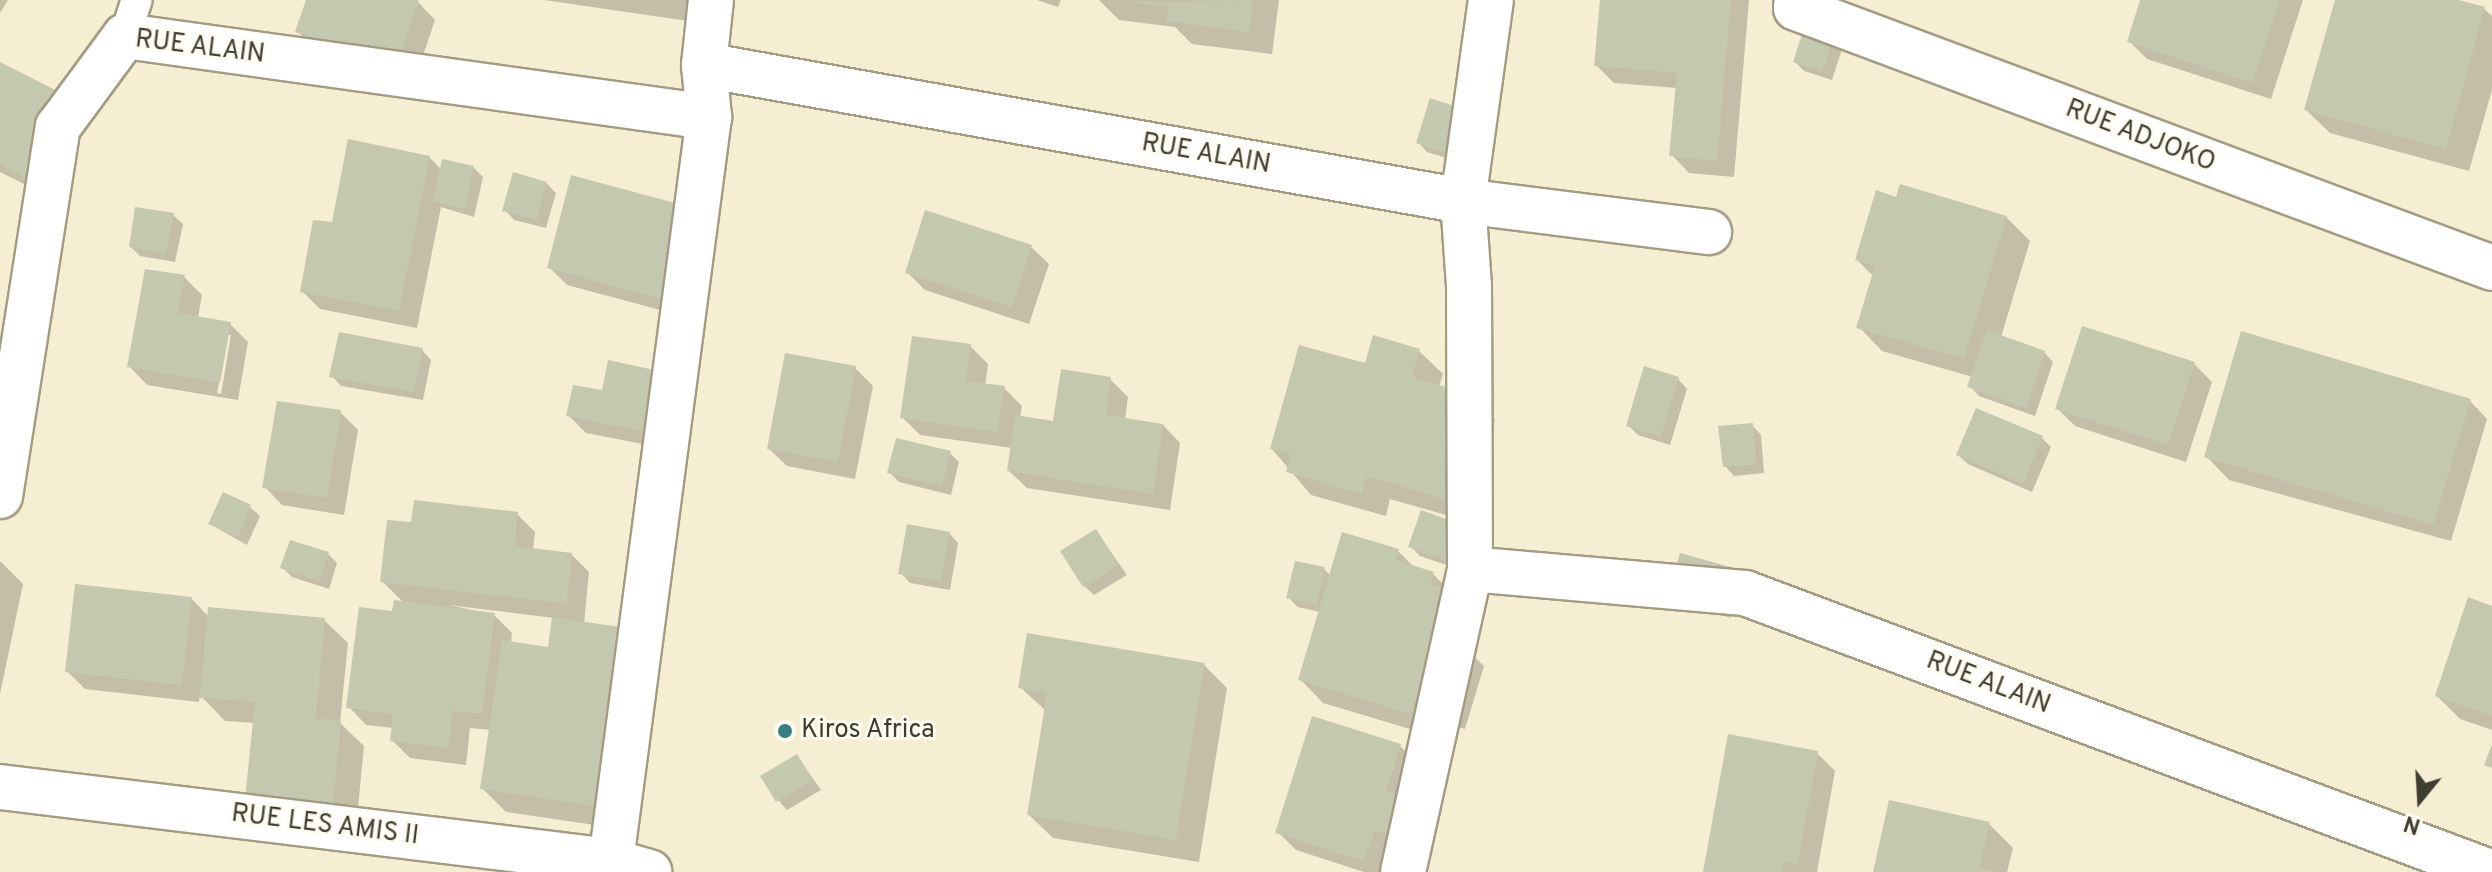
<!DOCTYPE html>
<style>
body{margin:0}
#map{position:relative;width:2492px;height:872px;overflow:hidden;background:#f5eed3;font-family:Overpass,sans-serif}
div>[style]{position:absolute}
.shadow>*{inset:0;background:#0003}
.building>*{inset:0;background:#c3c8ae}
.roads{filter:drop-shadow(2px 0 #a39c83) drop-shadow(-2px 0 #a39c83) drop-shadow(0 2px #a39c83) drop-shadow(0 -2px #a39c83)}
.lane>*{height:30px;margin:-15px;padding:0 15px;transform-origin:15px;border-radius:15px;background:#fff}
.street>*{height:44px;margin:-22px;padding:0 22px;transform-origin:22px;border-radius:22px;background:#fff}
.dots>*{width:22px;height:22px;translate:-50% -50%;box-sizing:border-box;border:4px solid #fefbf0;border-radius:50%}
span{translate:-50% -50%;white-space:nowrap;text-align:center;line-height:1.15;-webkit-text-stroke:6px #fefbf0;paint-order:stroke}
.street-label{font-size:26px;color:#3f3c31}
.poi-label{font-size:26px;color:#3f3c31}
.left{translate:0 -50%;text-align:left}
.north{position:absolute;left:2380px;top:760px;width:80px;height:80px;-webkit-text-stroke:6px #fefbf0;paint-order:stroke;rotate:198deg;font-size:22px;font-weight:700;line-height:32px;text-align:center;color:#3f3c31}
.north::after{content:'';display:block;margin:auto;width:28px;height:36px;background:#3f3c31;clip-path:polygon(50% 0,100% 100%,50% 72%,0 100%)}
</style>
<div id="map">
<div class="shadow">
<div style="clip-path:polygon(0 0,8px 0,0 13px)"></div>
<div style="clip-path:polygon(308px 0,418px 2px,435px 20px,414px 82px,315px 49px,297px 31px)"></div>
<div style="clip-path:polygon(544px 0,691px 0,688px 21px)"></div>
<div style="clip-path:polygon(1037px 0,1061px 0,1058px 7px)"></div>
<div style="clip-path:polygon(1099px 0,1279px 0,1272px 54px,1192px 44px,1175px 27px,1119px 20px)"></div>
<div style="clip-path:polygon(1602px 0,1749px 0,1734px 177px,1689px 173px,1672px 155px,1677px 88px,1614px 83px,1596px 65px)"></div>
<div style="clip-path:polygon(2142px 0,2303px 0,2271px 99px,2147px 59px,2129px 41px)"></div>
<div style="clip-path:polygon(2337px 0,2452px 0,2484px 9px,2492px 16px,2492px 90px,2469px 171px,2330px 133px,2306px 110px)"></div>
<div style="clip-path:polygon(1834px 36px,1843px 46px,1832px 80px,1804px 71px,1795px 62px)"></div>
<div style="clip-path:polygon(0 64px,48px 196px,0 172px)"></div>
<div style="clip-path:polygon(1463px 111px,1459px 162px,1427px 152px,1418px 142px)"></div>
<div style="clip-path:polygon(429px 157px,442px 170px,473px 167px,483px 177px,474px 217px,441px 207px,417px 328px,320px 309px,302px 291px,334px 225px)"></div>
<div style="clip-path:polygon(546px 183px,556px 193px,546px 228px,514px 220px,505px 210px)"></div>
<div style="clip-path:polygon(1897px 199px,2006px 217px,2030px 241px,2001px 337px,2044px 352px,2053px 362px,2035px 416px,1979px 396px,1970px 386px,1973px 377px,1882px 351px,1859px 327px,1874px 277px,1857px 260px)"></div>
<div style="clip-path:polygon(685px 208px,679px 315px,567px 285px,549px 267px)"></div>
<div style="clip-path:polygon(173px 215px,183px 224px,175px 262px,140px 256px,131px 247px)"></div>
<div style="clip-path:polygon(1031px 247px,1049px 264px,1029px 324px,925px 290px,907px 272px)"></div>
<div style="clip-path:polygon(evenodd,184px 277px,202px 295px,198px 318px,230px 324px,248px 342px,238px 400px,147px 385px,130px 367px,184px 277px,227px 335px,231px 335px,221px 394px,217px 393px,227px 335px)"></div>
<div style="clip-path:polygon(970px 346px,988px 364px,985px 386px,1004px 388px,1022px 406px,1020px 418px,1055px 423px,1110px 379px,1128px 397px,1125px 420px,1163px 425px,1180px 443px,1170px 510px,1027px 488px,1009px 471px,1012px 448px,920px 435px,902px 417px)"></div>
<div style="clip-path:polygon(422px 350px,431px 360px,423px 400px,341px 386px,332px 376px)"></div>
<div style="clip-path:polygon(1419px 351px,1443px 374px,1439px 387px,1472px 397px,1495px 420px,1467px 521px,1390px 499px,1386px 516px,1311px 495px,1272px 449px,1366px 365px)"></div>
<div style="clip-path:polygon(2194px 364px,2212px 382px,2186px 462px,2075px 426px,2057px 408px)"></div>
<div style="clip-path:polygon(855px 368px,873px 386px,855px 479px,787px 466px,769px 449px)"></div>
<div style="clip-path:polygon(1678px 379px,1687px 389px,1670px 445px,1638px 435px,1628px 425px)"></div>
<div style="clip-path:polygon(604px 392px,679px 451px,586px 433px,568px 415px)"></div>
<div style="clip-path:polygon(2470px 401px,2487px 419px,2451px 541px,2229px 480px,2206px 456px)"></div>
<div style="clip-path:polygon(340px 412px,358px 430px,344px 515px,282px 505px,265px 487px)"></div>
<div style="clip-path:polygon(1752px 425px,1761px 435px,1764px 473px,1734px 476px,1725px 466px)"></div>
<div style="clip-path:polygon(2042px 438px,2051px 447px,2032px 492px,1968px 464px,1958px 455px)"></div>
<div style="clip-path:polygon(950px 453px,959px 462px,951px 495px,899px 482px,889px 472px)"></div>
<div style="clip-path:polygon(250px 507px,260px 516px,247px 545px,210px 524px)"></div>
<div style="clip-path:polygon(1422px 513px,1476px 575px,1420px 556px,1410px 546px)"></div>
<div style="clip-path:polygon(evenodd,517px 514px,535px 532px,533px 550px,571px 554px,589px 572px,584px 624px,639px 632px,662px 656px,636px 831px,506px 812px,482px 788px,491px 730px,470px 728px,466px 765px,410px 758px,392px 740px,393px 728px,366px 725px,349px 707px,404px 603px,382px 581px,413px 524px,517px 514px,449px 605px,554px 618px,550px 649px,511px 644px,512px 633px,494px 615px,449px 605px)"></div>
<div style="clip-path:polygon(1096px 531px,1127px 575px,1094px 595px,1084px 586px)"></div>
<div style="clip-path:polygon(949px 533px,958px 543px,950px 590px,910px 583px,901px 573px)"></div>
<div style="clip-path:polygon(1398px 551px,1415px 568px,1433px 574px,1475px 616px,1465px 648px,1484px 666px,1465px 729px,1454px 726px,1450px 741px,1323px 703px,1300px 679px,1320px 612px,1298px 607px,1289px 598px,1324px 569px,1331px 576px)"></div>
<div style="clip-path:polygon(328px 554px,337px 563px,329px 589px,292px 577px,283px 568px)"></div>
<div style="clip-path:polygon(0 561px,23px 584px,0 694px)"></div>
<div style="clip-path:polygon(1742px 580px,1731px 618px,1680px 603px)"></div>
<div style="clip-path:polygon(191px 598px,209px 617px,324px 620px,348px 643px,340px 723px,364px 746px,354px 849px,255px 723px,225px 721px,200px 695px,199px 702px,85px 689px,67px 671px)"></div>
<div style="clip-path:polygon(2492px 608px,2492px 730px,2460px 719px,2437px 696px)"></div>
<div style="clip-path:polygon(1204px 665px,1227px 688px,1199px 862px,1053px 838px,1029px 815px,1046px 711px,1020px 687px)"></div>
<div style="clip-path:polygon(1400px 746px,1418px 764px,1384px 872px,1364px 872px,1296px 850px,1278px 832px)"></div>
<div style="clip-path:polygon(1817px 753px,1835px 771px,1817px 872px,1705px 872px)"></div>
<div style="clip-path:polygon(797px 756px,821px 790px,787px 810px,778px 800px)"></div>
<div style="clip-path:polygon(1989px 824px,2013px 848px,2007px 872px,1875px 872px)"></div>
</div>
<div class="building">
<div style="clip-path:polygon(306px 0,417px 0,419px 1px,396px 66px,295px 32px)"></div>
<div style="clip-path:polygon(1253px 0,1249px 32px,1166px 21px,1169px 7px,1130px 2px)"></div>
<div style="clip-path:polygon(1600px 0,1731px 0,1717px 161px,1669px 156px,1677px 73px,1594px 66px)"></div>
<div style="clip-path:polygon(2140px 0,2280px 0,2253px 83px,2127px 42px)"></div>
<div style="clip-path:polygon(2335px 0,2459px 0,2485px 7px,2446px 149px,2304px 110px)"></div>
<div style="clip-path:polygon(1805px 25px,1835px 35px,1822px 72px,1793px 62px)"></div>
<div style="clip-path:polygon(0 62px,71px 98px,29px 180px,0 165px)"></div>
<div style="clip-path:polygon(1430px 98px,1464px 109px,1450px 154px,1416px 143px)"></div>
<div style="clip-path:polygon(348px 139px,430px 156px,399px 311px,300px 292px,313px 220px,332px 222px)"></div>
<div style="clip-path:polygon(442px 159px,474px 166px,465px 209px,433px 201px)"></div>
<div style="clip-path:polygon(513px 172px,547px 182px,537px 220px,502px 211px)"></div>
<div style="clip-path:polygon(571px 175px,686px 206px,661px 299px,547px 268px)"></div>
<div style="clip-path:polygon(1900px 184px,2007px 216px,1964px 359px,1856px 328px,1875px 266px,1855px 260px,1876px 190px,1896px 197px)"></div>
<div style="clip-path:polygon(135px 207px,174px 213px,166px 254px,129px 247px)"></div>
<div style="clip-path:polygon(925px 210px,1032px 245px,1012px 307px,905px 273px)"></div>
<div style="clip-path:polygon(145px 269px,185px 275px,178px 313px,231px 322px,220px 383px,127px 367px)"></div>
<div style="clip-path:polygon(2082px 326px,2195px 362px,2168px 445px,2055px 409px)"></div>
<div style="clip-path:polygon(1987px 330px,2045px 351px,2026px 408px,1967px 387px)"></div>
<div style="clip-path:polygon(2241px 331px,2471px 399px,2433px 525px,2204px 457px)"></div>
<div style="clip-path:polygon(339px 332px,423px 348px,414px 392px,329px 377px)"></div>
<div style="clip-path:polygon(1373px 335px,1420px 349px,1412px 377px,1473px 395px,1443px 499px,1367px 476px,1362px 494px,1286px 472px,1291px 455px,1270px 449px,1299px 345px,1365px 363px)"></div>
<div style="clip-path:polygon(912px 336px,971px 344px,966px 381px,1005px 386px,997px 432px,900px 418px)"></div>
<div style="clip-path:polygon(785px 353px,856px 366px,838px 462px,767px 449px)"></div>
<div style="clip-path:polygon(608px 360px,673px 374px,661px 435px,566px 416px,573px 385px,602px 390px)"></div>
<div style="clip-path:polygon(1644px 366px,1679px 377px,1661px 437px,1626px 426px)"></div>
<div style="clip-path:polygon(1061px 369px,1111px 377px,1106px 415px,1163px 424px,1153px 494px,1007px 471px,1015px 415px,1053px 421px)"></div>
<div style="clip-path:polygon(277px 401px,341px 410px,327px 498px,262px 488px)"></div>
<div style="clip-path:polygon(1976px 408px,2043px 436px,2023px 484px,1956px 455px)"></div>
<div style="clip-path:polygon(1753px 423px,1756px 465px,1723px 467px,1718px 426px)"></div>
<div style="clip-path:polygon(896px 438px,951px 451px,942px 486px,887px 473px)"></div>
<div style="clip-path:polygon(223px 492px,251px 505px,238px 537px,208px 524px)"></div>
<div style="clip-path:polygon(414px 500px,518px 512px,515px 546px,572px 553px,567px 604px,380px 582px,387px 520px,411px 522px)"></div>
<div style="clip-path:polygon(1421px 510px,1479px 531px,1466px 567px,1408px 547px)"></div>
<div style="clip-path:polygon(907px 524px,950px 532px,941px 581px,898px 574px)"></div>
<div style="clip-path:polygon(1096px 529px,1119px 565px,1083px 587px,1060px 551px)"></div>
<div style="clip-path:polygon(1342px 532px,1399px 549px,1396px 560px,1434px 572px,1430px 585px,1452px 591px,1427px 719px,1298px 680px)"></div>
<div style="clip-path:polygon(290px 540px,329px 552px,319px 581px,280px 568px)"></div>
<div style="clip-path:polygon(1680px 553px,1734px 568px,1721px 610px,1668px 594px)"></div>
<div style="clip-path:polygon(1295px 561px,1325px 567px,1317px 605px,1286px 598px)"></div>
<div style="clip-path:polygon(75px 584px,192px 597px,182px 685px,65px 672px)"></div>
<div style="clip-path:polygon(2468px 597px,2492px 606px,2492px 716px,2435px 696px)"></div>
<div style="clip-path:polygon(394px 600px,495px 613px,482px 714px,453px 711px,448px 748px,390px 741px,393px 714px,346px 708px,359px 607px,392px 611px)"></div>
<div style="clip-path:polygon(208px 607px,325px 618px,316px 718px,341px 721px,331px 826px,243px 818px,255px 702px,200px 698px)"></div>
<div style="clip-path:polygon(552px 617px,640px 630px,613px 809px,480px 789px,502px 640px,548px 647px)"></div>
<div style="clip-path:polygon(1027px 633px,1205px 663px,1176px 840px,1027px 815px,1047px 693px,1018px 688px)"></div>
<div style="clip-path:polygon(1312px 716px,1401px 744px,1386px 791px,1407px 797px,1394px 836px,1375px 830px,1364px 861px,1275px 833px)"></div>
<div style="clip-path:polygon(1728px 734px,1818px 751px,1798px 865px,1784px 862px,1782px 872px,1703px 872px)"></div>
<div style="clip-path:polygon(2492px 744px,2492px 768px,2484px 765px)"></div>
<div style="clip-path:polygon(797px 754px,813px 780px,776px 802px,760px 776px)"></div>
<div style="clip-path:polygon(1889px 800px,1990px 822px,1980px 867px,1994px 872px,1873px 872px)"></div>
</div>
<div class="roads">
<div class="lane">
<div style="left:125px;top:36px;width:38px;rotate:-72deg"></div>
</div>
<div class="street">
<div style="left:1797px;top:0;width:8px;rotate:97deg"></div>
<div style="left:1796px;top:8px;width:743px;rotate:20.48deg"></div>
<div style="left:704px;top:65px;width:771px;rotate:10.16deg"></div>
<div style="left:1463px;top:201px;width:248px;rotate:7.2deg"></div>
<div style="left:0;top:496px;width:374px;rotate:-81.1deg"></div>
<div style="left:58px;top:127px;width:113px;rotate:-53.6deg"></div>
<div style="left:125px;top:36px;width:590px;rotate:7.9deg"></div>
<div style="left:1470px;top:569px;width:276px;rotate:5deg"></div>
<div style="left:1745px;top:593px;width:796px;rotate:20.53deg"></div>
<div style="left:0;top:787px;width:615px;rotate:6.91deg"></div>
<div style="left:611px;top:861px;width:40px;rotate:16deg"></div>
<div style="left:611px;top:861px;width:750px;rotate:-82.5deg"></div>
<div style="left:709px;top:117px;width:52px;rotate:-95.5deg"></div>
<div style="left:704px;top:65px;width:65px;rotate:-83.9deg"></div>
<div style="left:1403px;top:872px;width:310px;rotate:-77.5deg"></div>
<div style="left:1470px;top:569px;width:283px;rotate:-90.2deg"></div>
<div style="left:1469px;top:286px;width:85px;rotate:-94deg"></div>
<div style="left:1463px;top:201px;width:203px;rotate:-82.1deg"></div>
</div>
</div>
<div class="dots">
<div style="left:785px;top:731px;background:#357e82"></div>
</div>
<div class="street-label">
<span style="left:200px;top:48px;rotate:7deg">RUE ALAIN</span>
<span style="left:2140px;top:137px;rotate:21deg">RUE ADJOKO</span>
<span style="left:1206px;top:155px;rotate:10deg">RUE ALAIN</span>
<span style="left:1988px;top:684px;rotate:21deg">RUE ALAIN</span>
<span style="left:325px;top:826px;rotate:7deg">RUE LES AMIS II</span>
</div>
<div class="poi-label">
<span class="left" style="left:801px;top:731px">Kiros Africa</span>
</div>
<div class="north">N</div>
</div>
